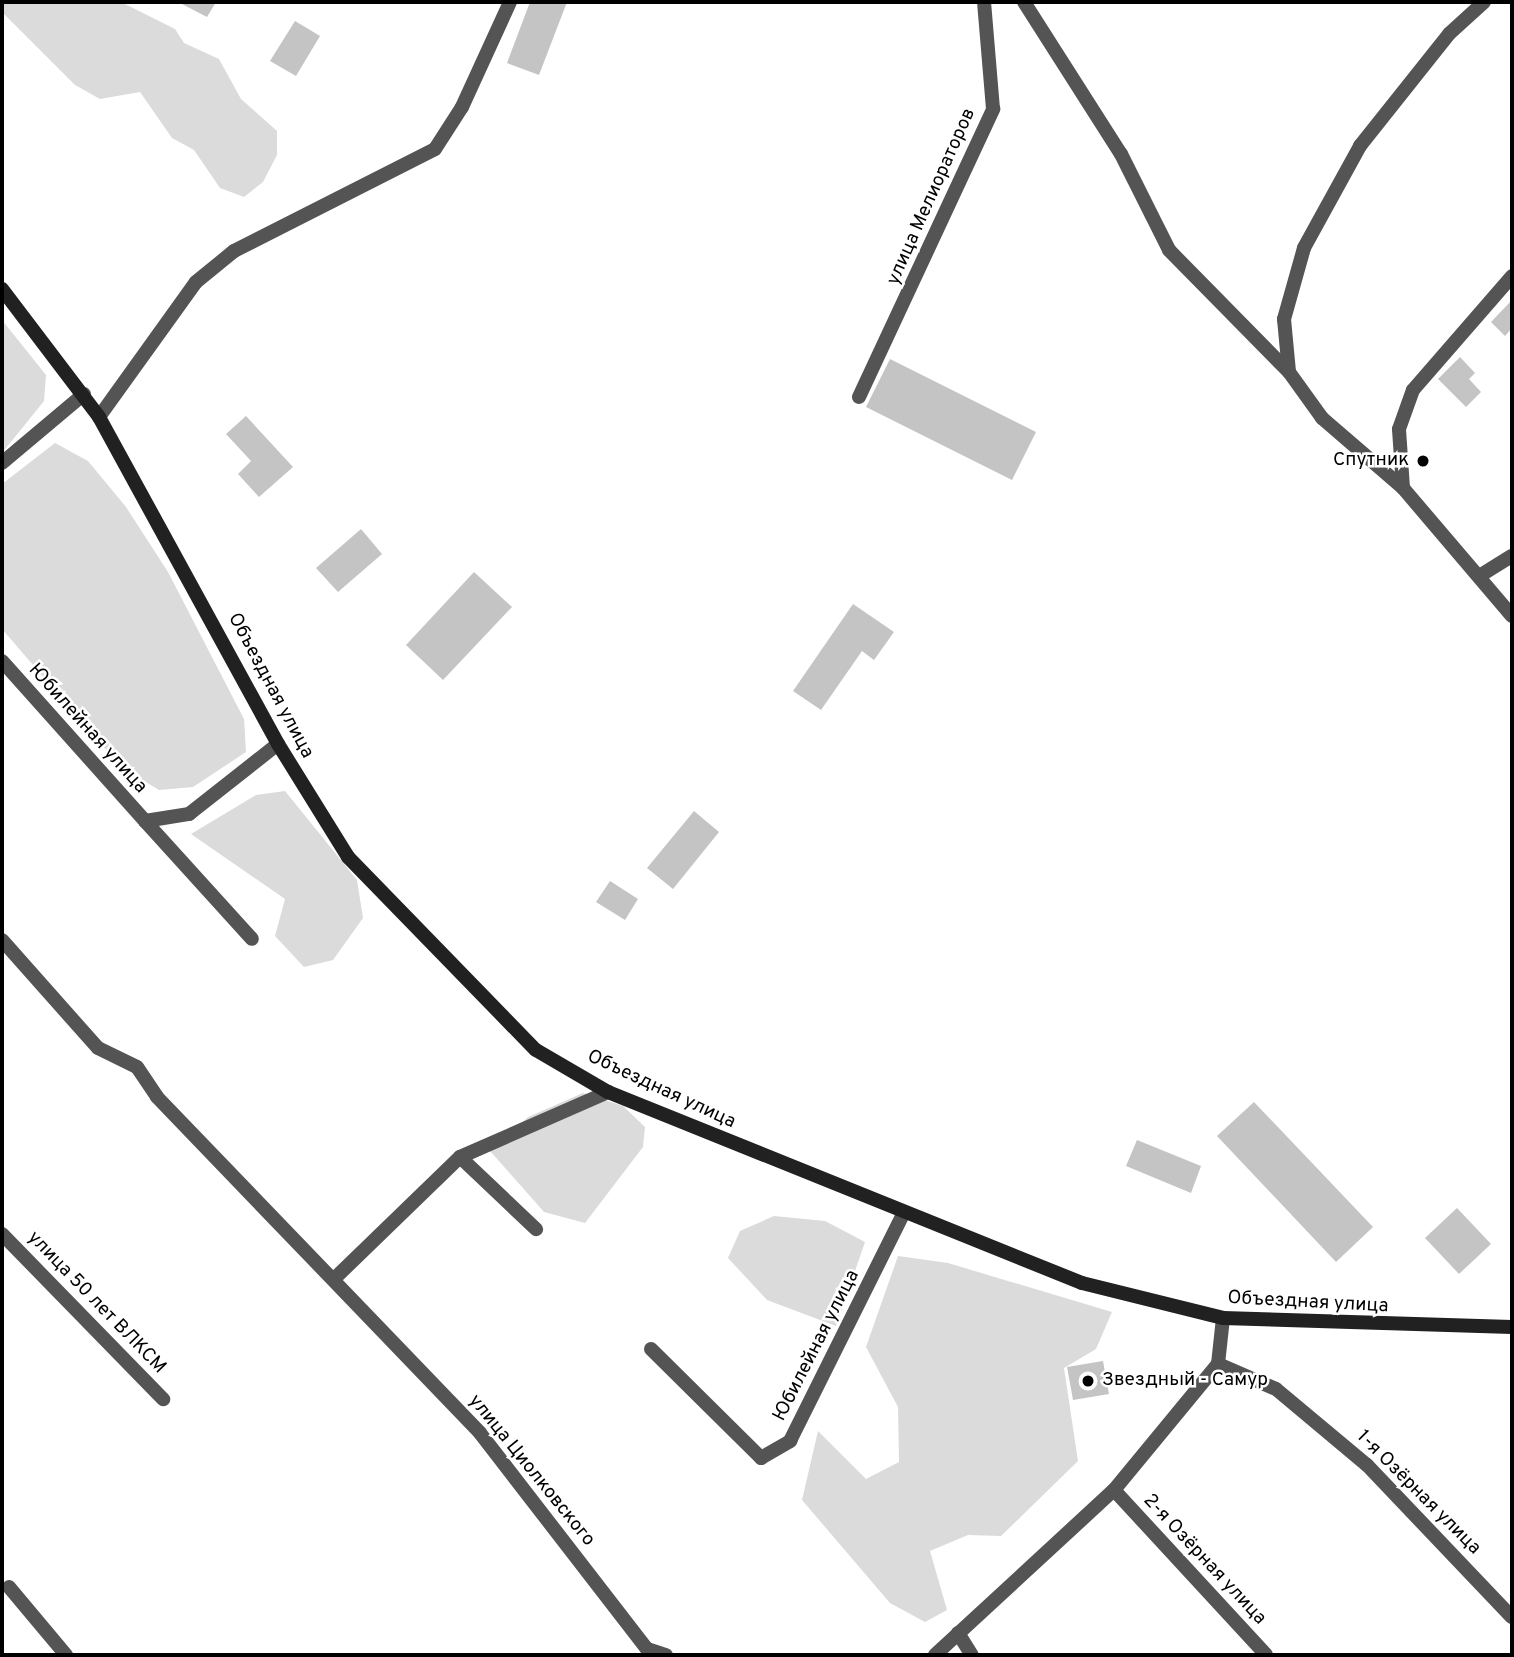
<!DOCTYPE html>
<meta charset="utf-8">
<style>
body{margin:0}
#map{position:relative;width:1514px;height:1657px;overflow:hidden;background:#fff;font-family:Overpass,sans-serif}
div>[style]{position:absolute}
.green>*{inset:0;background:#dbdbdb}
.building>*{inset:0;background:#c4c4c4}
.minor>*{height:14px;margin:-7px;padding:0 7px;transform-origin:7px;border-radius:7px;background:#545454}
.secondary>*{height:14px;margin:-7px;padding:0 7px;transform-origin:7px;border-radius:7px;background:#212121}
.dots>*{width:19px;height:19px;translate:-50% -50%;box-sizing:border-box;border:4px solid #fff;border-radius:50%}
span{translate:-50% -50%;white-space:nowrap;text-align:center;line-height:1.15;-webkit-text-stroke:5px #fff;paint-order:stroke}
.street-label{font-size:19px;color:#000}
.poi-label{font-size:19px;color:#000}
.right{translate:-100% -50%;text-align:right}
.left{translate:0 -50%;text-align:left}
.frame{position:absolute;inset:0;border:4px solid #000;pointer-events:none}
</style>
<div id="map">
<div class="green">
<div style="clip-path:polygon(2px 2px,121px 2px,175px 29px,184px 43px,219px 59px,241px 99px,277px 131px,277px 155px,263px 182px,244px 197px,220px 188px,194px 150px,172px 138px,140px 92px,100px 99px,75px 85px,2px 12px)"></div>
<div style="clip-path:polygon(2px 320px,46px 375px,44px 401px,2px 453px)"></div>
<div style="clip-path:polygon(55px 443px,88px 461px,126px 507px,168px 572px,244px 719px,246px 752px,193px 787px,159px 790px,121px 767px,2px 629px,2px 484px)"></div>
<div style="clip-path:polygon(285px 791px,357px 880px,363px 918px,333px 960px,304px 967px,275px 936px,285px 899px,191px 834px,256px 795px)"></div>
<div style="clip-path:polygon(583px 1093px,623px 1106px,645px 1127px,643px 1147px,585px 1223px,544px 1212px,490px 1151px,528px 1117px)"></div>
<div style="clip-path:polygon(774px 1216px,825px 1221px,865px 1242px,836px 1326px,767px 1300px,728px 1258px,740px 1231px)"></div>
<div style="clip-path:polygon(898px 1256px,948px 1263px,1112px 1312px,1096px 1349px,1064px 1368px,1078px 1461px,1001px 1536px,968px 1535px,930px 1551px,947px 1610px,925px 1622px,890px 1603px,802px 1500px,818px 1431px,866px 1479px,899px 1462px,898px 1407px,866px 1347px)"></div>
</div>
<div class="building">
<div style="clip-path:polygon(178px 2px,216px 2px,207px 17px)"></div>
<div style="clip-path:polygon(530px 2px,567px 2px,539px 75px,507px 63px)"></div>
<div style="clip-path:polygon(295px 21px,320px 36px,296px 76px,270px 61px)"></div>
<div style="clip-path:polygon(1512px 300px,1512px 328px,1505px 336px,1491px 322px)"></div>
<div style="clip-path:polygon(1460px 357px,1475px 373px,1469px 379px,1481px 392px,1466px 407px,1438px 379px)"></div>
<div style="clip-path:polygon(890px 359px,1036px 432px,1012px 480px,866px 407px)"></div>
<div style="clip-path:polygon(246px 416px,293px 467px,259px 497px,238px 474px,251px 461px,226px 434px)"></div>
<div style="clip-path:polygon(361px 529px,382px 554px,338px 592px,316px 568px)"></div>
<div style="clip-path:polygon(474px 572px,512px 607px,443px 680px,406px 645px)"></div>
<div style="clip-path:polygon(853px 604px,894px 632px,874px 660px,862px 651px,821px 710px,793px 691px)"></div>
<div style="clip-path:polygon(694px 811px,719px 832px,673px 889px,647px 868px)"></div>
<div style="clip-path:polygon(610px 881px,638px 899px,625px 920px,596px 902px)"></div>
<div style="clip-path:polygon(1254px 1102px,1373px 1227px,1336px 1262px,1217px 1136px)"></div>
<div style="clip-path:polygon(1137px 1140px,1201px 1166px,1191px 1193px,1126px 1166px)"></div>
<div style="clip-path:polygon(1457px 1208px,1491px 1244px,1459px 1274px,1425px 1238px)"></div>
<div style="clip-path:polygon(1103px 1361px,1109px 1394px,1073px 1400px,1067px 1367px)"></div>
</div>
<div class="minor">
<div style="left:1024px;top:2px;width:180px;rotate:57.5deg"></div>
<div style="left:1121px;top:154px;width:107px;rotate:63.4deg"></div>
<div style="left:1169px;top:250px;width:171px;rotate:45.5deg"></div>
<div style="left:1484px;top:2px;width:47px;rotate:137.6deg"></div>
<div style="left:1449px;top:34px;width:143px;rotate:128.5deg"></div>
<div style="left:1360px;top:146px;width:116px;rotate:118.8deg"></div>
<div style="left:1304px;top:248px;width:74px;rotate:105.7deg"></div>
<div style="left:1284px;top:319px;width:53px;rotate:84.6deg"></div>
<div style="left:1289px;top:372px;width:57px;rotate:54.3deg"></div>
<div style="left:1322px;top:418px;width:107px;rotate:40.8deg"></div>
<div style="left:1403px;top:488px;width:168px;rotate:49.6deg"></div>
<div style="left:859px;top:397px;width:318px;rotate:-65deg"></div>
<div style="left:993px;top:109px;width:107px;rotate:-94.8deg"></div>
<div style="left:99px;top:417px;width:166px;rotate:-54.3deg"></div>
<div style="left:196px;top:282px;width:49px;rotate:-39.2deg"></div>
<div style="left:234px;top:251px;width:225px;rotate:-26.9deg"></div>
<div style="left:435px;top:149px;width:50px;rotate:-57.3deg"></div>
<div style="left:462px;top:107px;width:115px;rotate:-65.4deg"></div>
<div style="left:2px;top:463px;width:107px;rotate:-40.1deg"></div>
<div style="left:1403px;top:488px;width:59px;rotate:-93.9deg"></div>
<div style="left:1399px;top:429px;width:41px;rotate:-70.3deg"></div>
<div style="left:1413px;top:390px;width:151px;rotate:-49deg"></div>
<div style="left:1481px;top:575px;width:36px;rotate:-32deg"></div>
<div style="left:2px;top:661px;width:215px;rotate:48.2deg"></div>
<div style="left:145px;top:821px;width:45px;rotate:-9deg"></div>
<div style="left:189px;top:814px;width:113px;rotate:-38.2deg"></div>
<div style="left:145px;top:821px;width:159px;rotate:47.8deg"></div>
<div style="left:2px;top:940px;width:144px;rotate:48.4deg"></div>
<div style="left:98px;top:1048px;width:43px;rotate:26deg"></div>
<div style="left:137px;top:1067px;width:36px;rotate:56deg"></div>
<div style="left:157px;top:1097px;width:466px;rotate:46.1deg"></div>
<div style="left:480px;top:1433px;width:273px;rotate:52.3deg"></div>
<div style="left:647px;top:1649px;width:20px;rotate:18deg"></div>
<div style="left:460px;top:1157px;width:105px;rotate:43.5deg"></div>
<div style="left:2px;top:1234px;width:231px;rotate:45.7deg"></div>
<div style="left:334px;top:1279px;width:175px;rotate:-44.1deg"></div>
<div style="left:460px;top:1157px;width:162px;rotate:-23.7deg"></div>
<div style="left:651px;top:1349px;width:155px;rotate:44.7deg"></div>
<div style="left:761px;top:1458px;width:34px;rotate:-30deg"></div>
<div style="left:790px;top:1441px;width:256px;rotate:-63.5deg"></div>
<div style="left:1218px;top:1364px;width:63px;rotate:23.3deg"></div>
<div style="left:1276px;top:1389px;width:119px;rotate:39.9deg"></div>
<div style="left:1367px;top:1465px;width:210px;rotate:46.4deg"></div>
<div style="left:1114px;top:1490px;width:224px;rotate:47.3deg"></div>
<div style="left:9px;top:1587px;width:89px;rotate:50deg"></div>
<div style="left:958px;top:1633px;width:26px;rotate:58deg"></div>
<div style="left:935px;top:1655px;width:243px;rotate:-42.7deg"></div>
<div style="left:1114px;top:1490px;width:163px;rotate:-50.5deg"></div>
<div style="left:1218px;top:1364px;width:46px;rotate:-83.8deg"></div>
</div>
<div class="secondary">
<div style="left:2px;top:289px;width:161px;rotate:52.8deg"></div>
<div style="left:99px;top:417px;width:373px;rotate:61.3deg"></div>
<div style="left:278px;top:744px;width:133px;rotate:58.2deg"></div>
<div style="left:348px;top:857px;width:269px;rotate:45.8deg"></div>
<div style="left:536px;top:1050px;width:83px;rotate:30.3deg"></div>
<div style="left:608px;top:1092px;width:511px;rotate:21.95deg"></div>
<div style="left:1082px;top:1283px;width:145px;rotate:13.9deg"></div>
<div style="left:1223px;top:1318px;width:289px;rotate:1.8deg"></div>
</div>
<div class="dots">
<div style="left:1423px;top:461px;background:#000"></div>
<div style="left:1088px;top:1381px;background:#000"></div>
</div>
<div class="street-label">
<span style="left:932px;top:197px;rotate:-66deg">улица Мелиораторов</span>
<span style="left:270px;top:686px;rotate:62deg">Объездная улица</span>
<span style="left:87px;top:729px;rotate:48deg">Юбилейная улица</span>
<span style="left:661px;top:1090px;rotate:25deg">Объездная улица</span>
<span style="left:96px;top:1303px;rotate:46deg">улица 50 лет ВЛКСМ</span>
<span style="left:1308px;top:1303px;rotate:3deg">Объездная улица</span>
<span style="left:817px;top:1346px;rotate:-63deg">Юбилейная улица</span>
<span style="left:531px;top:1471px;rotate:51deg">улица Циолковского</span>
<span style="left:1418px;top:1493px;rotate:45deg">1-я Озёрная улица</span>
<span style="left:1204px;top:1560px;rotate:47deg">2-я Озёрная улица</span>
</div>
<div class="poi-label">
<span class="right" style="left:1409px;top:461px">Спутник</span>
<span class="left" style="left:1102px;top:1381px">Звездный - Самур</span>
</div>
<div class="frame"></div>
</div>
